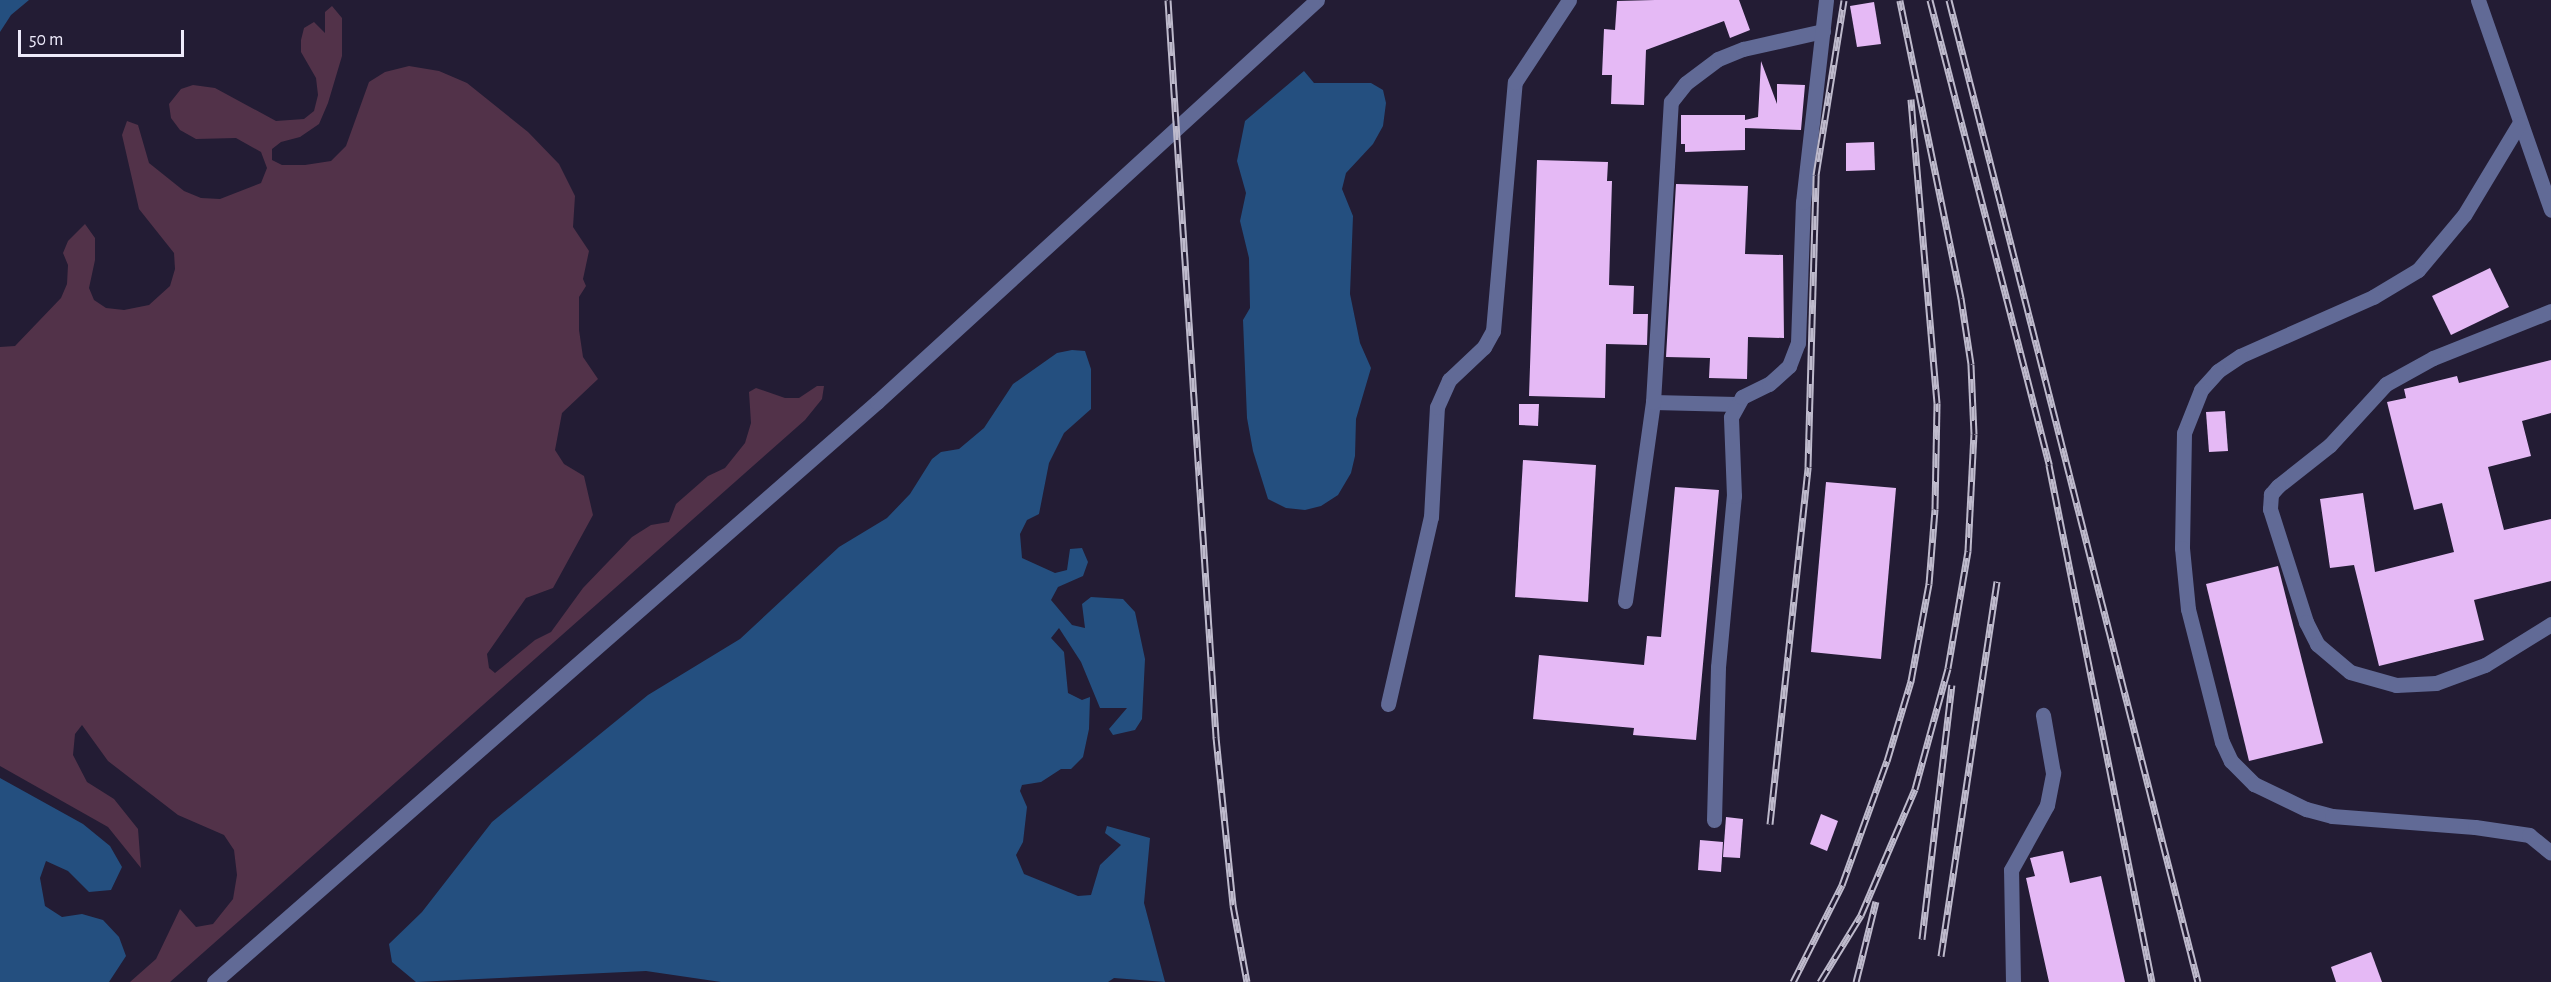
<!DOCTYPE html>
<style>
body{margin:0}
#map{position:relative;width:2551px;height:982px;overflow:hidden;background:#231c34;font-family:"Alegreya Sans",sans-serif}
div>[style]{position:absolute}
.green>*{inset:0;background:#523249}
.water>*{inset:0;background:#244f7f}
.building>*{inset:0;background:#e5b9f5}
.minor>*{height:15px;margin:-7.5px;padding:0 7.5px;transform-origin:7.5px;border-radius:7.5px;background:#616a96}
.rail>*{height:7px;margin-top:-3.5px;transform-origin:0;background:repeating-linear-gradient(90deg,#231c34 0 14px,#bebacc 0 28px);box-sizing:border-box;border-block:2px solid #bebacc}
span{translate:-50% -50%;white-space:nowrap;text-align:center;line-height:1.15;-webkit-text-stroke:6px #231c34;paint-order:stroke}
.scale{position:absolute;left:18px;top:30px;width:166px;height:27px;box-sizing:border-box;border:3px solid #eeebfb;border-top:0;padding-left:8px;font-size:18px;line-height:21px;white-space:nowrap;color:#eeebfb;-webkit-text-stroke:4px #231c34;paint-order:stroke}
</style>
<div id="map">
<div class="green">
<div style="clip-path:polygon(332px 6px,342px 18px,342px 56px,328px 103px,319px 124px,300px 137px,281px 142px,272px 149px,272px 160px,282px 165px,305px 165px,331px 161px,346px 146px,369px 82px,385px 72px,409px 66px,439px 71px,467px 83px,528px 132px,559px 164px,575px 196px,573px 227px,589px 251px,583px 279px,586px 286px,579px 297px,579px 330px,583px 357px,598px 379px,562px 413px,555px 450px,564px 464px,584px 476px,593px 515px,553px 588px,526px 598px,487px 654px,489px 668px,495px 673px,535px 640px,551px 632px,583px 588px,632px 537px,651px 525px,669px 522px,676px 504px,708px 476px,725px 468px,745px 443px,751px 423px,749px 392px,756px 388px,785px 398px,799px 398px,817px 386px,824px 386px,822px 399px,805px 420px,170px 982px,130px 982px,156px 959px,180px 909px,196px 927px,213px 924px,233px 899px,237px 875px,234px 850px,224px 835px,178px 815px,108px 761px,82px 725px,75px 734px,73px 755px,87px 782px,114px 799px,138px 829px,141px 868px,108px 827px,0 766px,0 347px,15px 346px,61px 298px,67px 284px,68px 265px,63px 253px,68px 241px,85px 224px,95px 238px,95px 260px,89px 288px,94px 300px,106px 308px,124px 310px,149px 305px,170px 286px,175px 269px,174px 253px,139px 209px,122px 135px,127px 121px,138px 125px,149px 163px,184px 191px,201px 198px,220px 199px,261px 183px,267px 168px,261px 152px,236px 138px,196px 139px,180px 130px,171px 118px,169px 104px,181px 89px,193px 85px,215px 88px,276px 121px,304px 119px,314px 111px,318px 95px,316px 78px,301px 52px,301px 40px,304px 28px,314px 22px,325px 33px,325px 12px)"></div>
</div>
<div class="water">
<div style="clip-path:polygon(0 0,29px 0,11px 15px,0 32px)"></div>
<div style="clip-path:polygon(1304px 71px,1314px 83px,1371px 83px,1383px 90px,1386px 103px,1383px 126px,1373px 144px,1346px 173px,1342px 189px,1353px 216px,1350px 294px,1360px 343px,1371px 368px,1356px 419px,1355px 456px,1351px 473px,1338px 495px,1321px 506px,1305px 510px,1286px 508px,1268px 499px,1253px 451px,1247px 418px,1243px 320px,1250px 308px,1249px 258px,1240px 221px,1246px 193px,1237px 161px,1245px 121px)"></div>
<div style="clip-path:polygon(1072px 350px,1085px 351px,1091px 369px,1091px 409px,1064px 433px,1049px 463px,1039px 514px,1027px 520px,1020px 534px,1022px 558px,1055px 573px,1067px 570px,1070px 549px,1082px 548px,1088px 562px,1083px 576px,1058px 587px,1051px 600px,1072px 625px,1085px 628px,1082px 604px,1091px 597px,1123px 599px,1135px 612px,1145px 659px,1142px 719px,1135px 730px,1113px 735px,1109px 729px,1127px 708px,1100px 708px,1081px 662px,1059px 628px,1051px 638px,1064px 652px,1068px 693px,1082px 700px,1090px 697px,1089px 729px,1083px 757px,1071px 769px,1061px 769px,1041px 782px,1022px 785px,1020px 791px,1027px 807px,1023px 842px,1016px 855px,1024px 874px,1078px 896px,1091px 895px,1100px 865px,1121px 845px,1105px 833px,1107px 826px,1150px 838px,1144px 903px,1165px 982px,1114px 978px,1108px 982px,721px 982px,646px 971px,416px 982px,392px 962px,389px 944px,422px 912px,492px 822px,648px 695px,740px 639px,839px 547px,887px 518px,910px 494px,932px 459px,941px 452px,959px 449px,984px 428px,1013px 384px,1057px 353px)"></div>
<div style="clip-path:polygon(0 778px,83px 824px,110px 846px,122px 867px,111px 890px,89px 892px,68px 871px,46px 861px,40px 878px,45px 906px,62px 917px,82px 914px,103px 920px,119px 937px,126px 956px,109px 982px,0 982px)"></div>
</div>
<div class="building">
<div style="clip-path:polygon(1655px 0,1739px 0,1750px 30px,1730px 38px,1724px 21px,1646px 50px,1644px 105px,1611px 104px,1612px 75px,1602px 75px,1604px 29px,1615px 30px,1617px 1px)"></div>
<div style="clip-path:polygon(1874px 2px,1881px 44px,1857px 47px,1850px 6px)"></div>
<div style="clip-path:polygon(1761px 61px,1777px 104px,1777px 84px,1805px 85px,1801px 130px,1745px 128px,1745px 150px,1685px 152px,1685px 144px,1681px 144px,1681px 115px,1745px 115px,1745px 120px,1758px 117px)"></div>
<div style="clip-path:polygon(1874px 142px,1875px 170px,1846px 171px,1846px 143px)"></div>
<div style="clip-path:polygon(1537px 160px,1608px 162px,1607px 181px,1612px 181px,1609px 285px,1634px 286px,1633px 314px,1648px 314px,1647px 345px,1606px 344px,1605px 398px,1529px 396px)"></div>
<div style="clip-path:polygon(1676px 184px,1748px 186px,1745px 254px,1783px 255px,1784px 338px,1748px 337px,1747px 379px,1709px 378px,1710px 358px,1666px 357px)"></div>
<div style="clip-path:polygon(2490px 268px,2509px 307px,2451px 335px,2432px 296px)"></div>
<div style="clip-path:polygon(2551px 360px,2551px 413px,2522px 421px,2531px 456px,2488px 467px,2504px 530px,2551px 519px,2551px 581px,2474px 600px,2484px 640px,2379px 666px,2354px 565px,2330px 568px,2320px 499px,2363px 493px,2375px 572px,2454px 552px,2442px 503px,2414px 510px,2387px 402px,2406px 398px,2404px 389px,2457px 376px,2459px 383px)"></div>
<div style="clip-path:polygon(1519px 404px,1539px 404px,1538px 426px,1519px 425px)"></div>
<div style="clip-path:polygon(2225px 411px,2228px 451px,2209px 452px,2206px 412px)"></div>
<div style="clip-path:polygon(1523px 460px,1596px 465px,1588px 602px,1515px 597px)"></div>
<div style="clip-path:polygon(1826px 482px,1896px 488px,1881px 659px,1811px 652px)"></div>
<div style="clip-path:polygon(1675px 487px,1719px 490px,1696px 740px,1633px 735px,1634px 728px,1533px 719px,1539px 655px,1644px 665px,1647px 636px,1661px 637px)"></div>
<div style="clip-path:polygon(2278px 566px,2323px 743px,2249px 761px,2206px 584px)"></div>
<div style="clip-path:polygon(1821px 814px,1838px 821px,1827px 851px,1810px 844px)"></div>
<div style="clip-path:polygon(1726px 817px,1743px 819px,1740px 858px,1723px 857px)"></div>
<div style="clip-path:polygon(1700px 840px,1723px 842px,1721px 872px,1698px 870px)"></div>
<div style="clip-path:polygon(2063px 851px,2070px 883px,2101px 876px,2125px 982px,2049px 982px,2026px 878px,2035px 876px,2030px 858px)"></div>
<div style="clip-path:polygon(2371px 952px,2382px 982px,2336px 982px,2331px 967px)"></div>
</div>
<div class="minor">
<div style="left:2478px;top:0;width:222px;rotate:70.8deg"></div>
<div style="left:2519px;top:124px;width:106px;rotate:121.1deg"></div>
<div style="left:2464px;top:215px;width:72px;rotate:129.9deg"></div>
<div style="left:2418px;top:270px;width:52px;rotate:149deg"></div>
<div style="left:2373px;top:297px;width:145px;rotate:156.1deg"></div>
<div style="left:2240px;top:356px;width:27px;rotate:146deg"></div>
<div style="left:2218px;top:371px;width:25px;rotate:132deg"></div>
<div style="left:2201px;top:390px;width:46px;rotate:111.6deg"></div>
<div style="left:2184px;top:433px;width:115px;rotate:91deg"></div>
<div style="left:2182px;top:548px;width:61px;rotate:84.4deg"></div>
<div style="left:2188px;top:609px;width:137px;rotate:75.7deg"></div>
<div style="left:2222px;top:742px;width:21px;rotate:65deg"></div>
<div style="left:2231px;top:761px;width:33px;rotate:45deg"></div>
<div style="left:2254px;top:784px;width:58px;rotate:25.7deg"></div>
<div style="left:2306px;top:809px;width:27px;rotate:15deg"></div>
<div style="left:2332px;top:816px;width:143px;rotate:4.4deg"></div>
<div style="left:2475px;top:827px;width:55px;rotate:8.4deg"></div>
<div style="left:2529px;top:835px;width:28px;rotate:39deg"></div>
<div style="left:2551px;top:311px;width:127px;rotate:158.3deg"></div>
<div style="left:2433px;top:358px;width:54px;rotate:151deg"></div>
<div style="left:2386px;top:384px;width:83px;rotate:132.6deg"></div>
<div style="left:2330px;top:445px;width:66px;rotate:141.7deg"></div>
<div style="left:2278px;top:486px;width:11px;rotate:131deg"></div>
<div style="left:2271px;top:494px;width:15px;rotate:94deg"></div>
<div style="left:2270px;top:509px;width:119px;rotate:72.3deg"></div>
<div style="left:2306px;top:622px;width:25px;rotate:63deg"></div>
<div style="left:2317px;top:644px;width:43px;rotate:40.3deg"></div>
<div style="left:2350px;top:672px;width:48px;rotate:15.8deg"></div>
<div style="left:2396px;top:685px;width:40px;rotate:-2.9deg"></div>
<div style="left:2436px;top:683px;width:52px;rotate:-20.2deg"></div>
<div style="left:2485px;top:665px;width:78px;rotate:-31.8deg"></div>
<div style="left:1653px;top:402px;width:83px;rotate:1.4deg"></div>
<div style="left:1625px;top:601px;width:201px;rotate:-82deg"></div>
<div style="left:1653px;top:402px;width:301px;rotate:-86.6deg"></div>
<div style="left:1671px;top:102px;width:24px;rotate:-52deg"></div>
<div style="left:1686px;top:83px;width:40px;rotate:-37deg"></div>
<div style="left:1718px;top:59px;width:27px;rotate:-22deg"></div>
<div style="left:1743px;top:49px;width:82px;rotate:-12.7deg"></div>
<div style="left:1388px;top:704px;width:192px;rotate:-77.1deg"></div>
<div style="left:1431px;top:517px;width:110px;rotate:-86.9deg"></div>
<div style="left:1437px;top:407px;width:30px;rotate:-66deg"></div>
<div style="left:1449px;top:380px;width:48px;rotate:-43.3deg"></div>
<div style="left:1484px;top:347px;width:18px;rotate:-61deg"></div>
<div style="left:1493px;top:331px;width:250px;rotate:-85deg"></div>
<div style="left:1515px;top:82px;width:98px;rotate:-56.6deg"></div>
<div style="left:1714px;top:820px;width:153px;rotate:-88.5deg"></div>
<div style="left:1718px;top:667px;width:172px;rotate:-84.7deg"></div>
<div style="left:1734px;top:496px;width:79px;rotate:-92.2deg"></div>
<div style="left:1731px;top:417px;width:23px;rotate:-61deg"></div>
<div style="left:1742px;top:397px;width:30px;rotate:-26deg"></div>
<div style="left:1769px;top:384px;width:27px;rotate:-42deg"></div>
<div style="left:1789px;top:366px;width:25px;rotate:-69deg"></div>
<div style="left:1798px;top:343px;width:141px;rotate:-88deg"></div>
<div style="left:1803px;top:202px;width:203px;rotate:-83.5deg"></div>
<div style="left:214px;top:982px;width:881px;rotate:-41.18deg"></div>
<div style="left:877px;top:402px;width:596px;rotate:-42.42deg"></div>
<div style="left:2013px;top:982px;width:112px;rotate:-91deg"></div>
<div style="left:2011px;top:870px;width:74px;rotate:-61deg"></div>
<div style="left:2047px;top:805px;width:33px;rotate:-79deg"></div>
<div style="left:2053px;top:773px;width:59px;rotate:-99.8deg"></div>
</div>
<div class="rail">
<div style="left:1168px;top:0;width:739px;rotate:86.27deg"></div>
<div style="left:1216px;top:737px;width:169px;rotate:84.2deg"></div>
<div style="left:1233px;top:905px;width:78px;rotate:79.7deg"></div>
<div style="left:1930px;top:0;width:480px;rotate:75.6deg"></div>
<div style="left:2049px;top:465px;width:527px;rotate:78.73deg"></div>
<div style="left:1949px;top:0;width:1013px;rotate:75.77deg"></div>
<div style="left:1770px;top:824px;width:359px;rotate:-83.9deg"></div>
<div style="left:1808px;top:467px;width:292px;rotate:-88.4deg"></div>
<div style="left:1816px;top:175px;width:177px;rotate:-80.9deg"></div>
<div style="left:1922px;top:939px;width:256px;rotate:-83.3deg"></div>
<div style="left:1941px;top:956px;width:379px;rotate:-81.5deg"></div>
<div style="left:1793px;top:982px;width:109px;rotate:-63.2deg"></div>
<div style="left:1842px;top:885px;width:132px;rotate:-70.1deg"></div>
<div style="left:1887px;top:761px;width:84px;rotate:-73.3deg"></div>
<div style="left:1911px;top:681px;width:99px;rotate:-79.5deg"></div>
<div style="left:1929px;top:584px;width:75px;rotate:-85.4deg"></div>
<div style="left:1935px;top:509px;width:106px;rotate:-88.9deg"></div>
<div style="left:1937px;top:403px;width:305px;rotate:-94.9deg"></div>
<div style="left:1820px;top:982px;width:79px;rotate:-58.5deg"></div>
<div style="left:1861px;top:915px;width:137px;rotate:-66.8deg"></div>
<div style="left:1915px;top:789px;width:125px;rotate:-74.7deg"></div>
<div style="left:1948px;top:668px;width:119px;rotate:-80.3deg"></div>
<div style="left:1968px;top:551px;width:117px;rotate:-87.1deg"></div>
<div style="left:1974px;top:434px;width:70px;rotate:-92.5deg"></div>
<div style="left:1971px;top:364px;width:67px;rotate:-98.6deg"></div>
<div style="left:1961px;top:298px;width:304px;rotate:-101.6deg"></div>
<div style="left:1856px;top:982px;width:83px;rotate:-76.1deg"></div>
</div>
<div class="scale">50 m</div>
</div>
